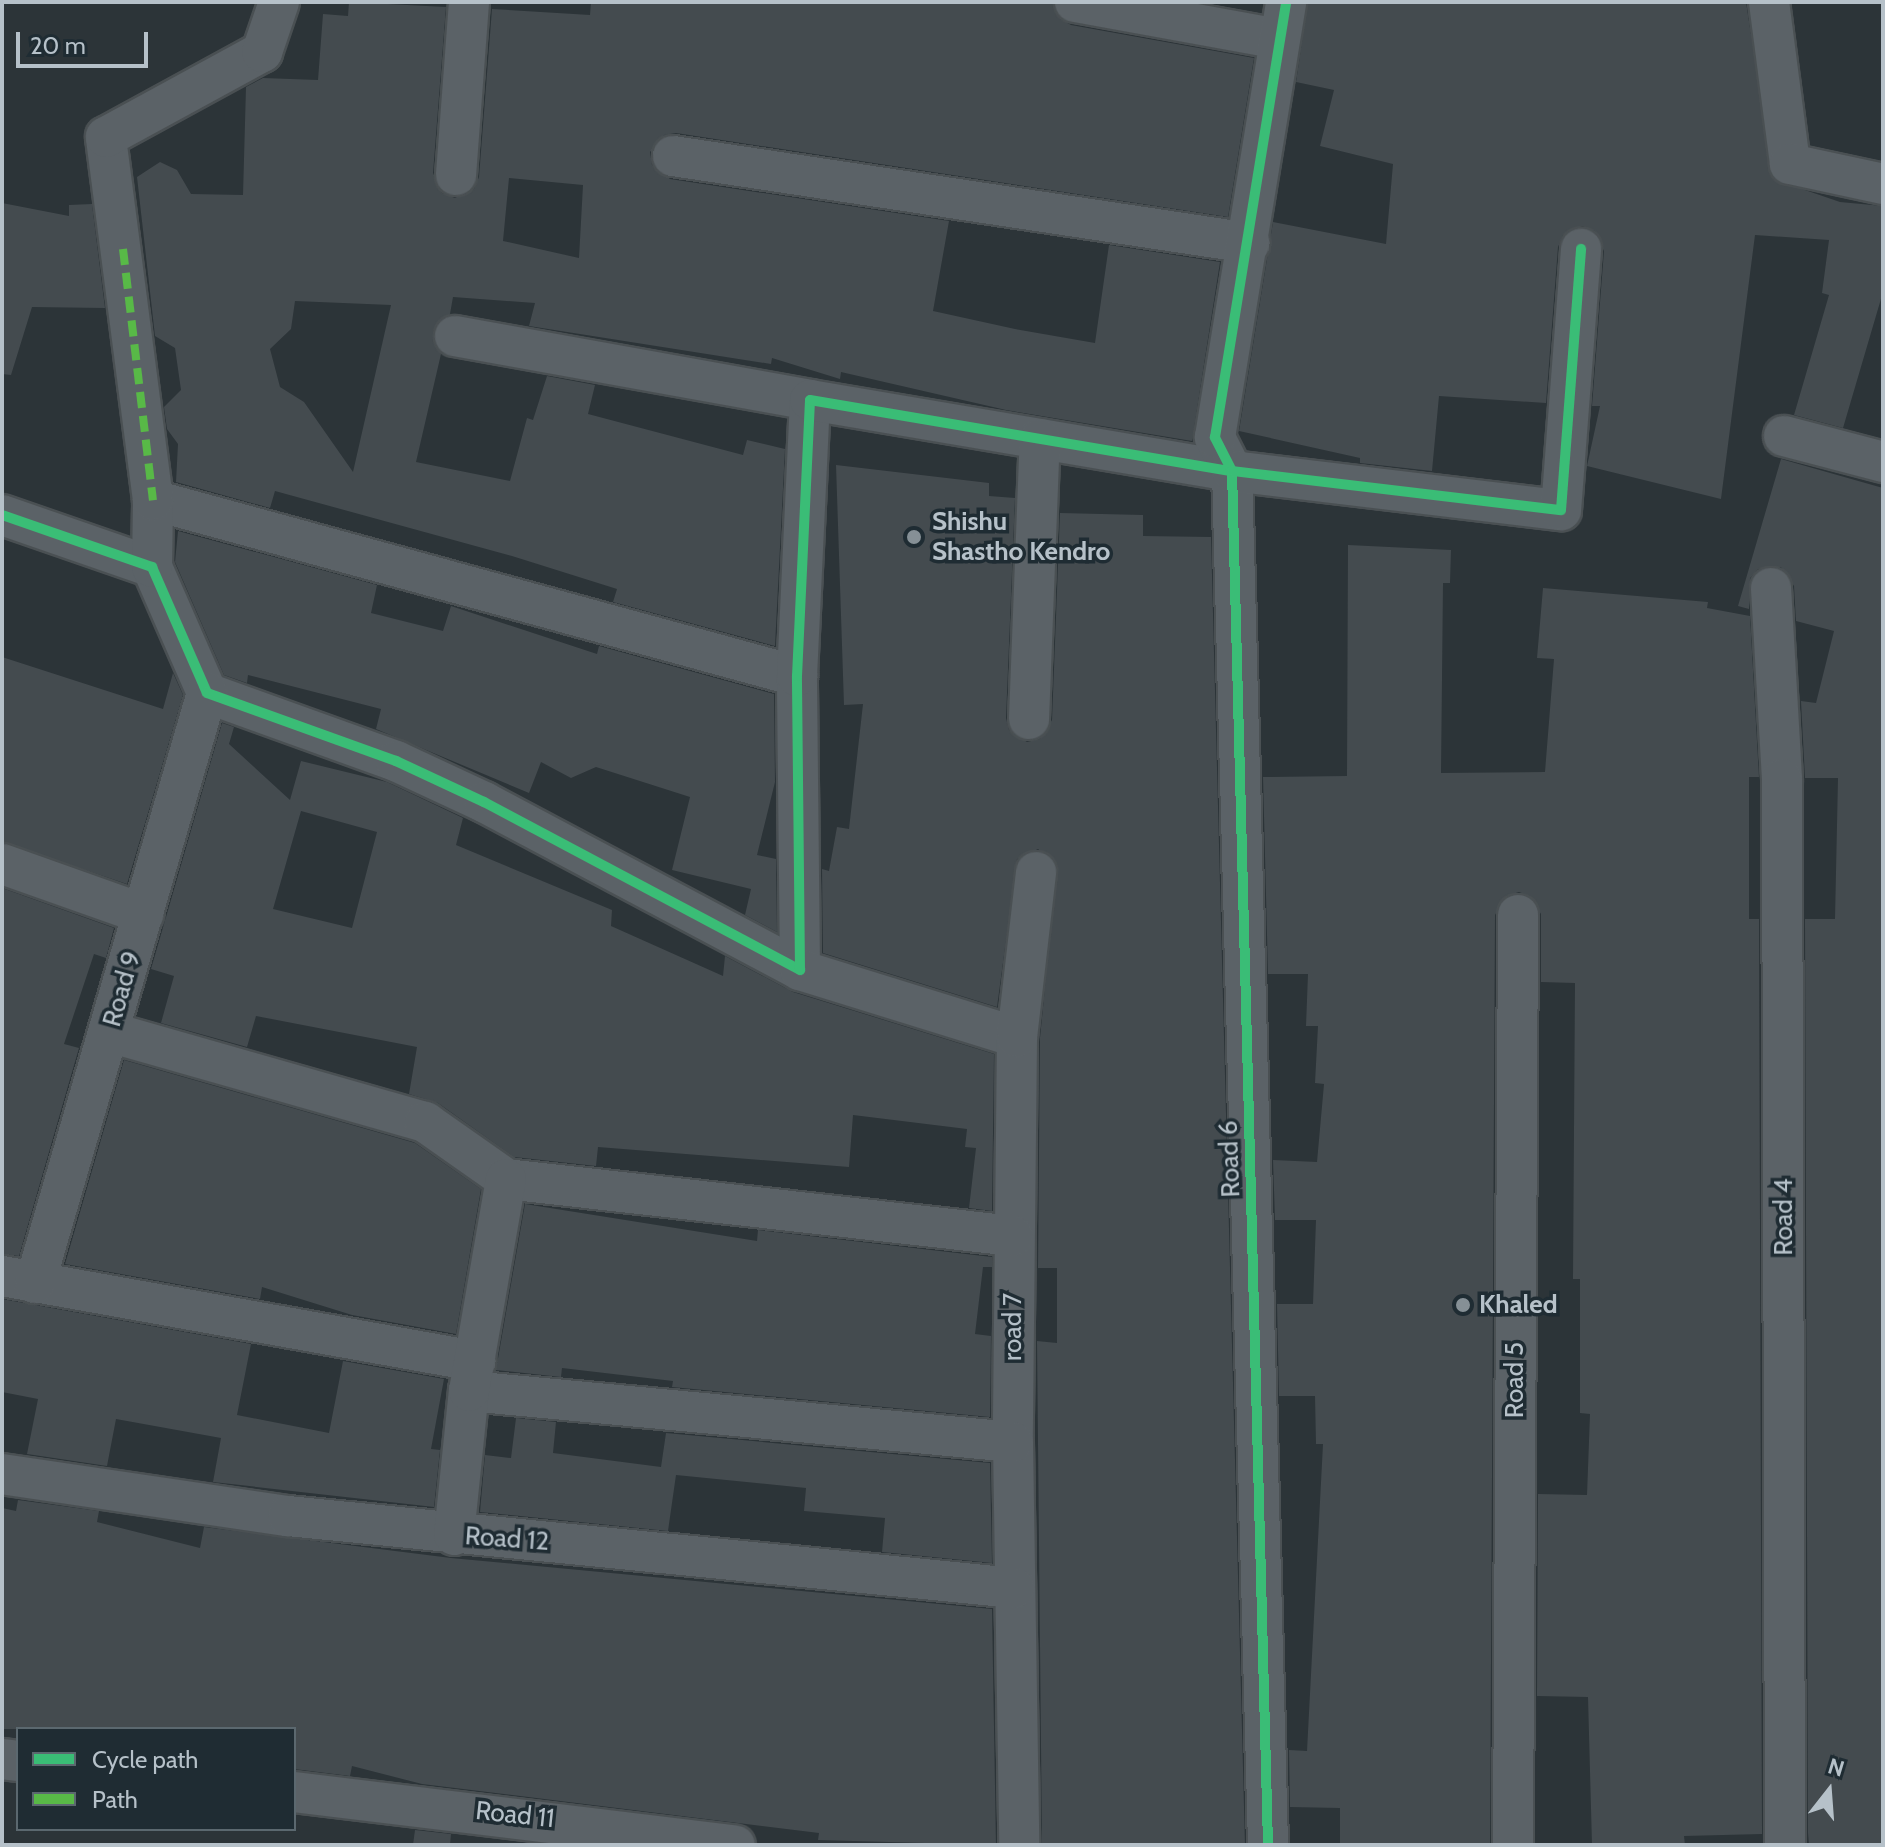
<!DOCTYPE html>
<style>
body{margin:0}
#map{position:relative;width:1885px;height:1847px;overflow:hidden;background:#2c3438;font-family:Cabin,sans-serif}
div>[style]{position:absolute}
.building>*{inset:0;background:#444b4f}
.roads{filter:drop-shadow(2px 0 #4a5053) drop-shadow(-2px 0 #4a5053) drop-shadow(0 2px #4a5053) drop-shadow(0 -2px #4a5053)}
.street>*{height:40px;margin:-20px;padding:0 20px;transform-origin:20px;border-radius:20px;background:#5b6267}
.quiet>*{height:8px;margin-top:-4px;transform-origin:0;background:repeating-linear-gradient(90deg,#58b947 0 16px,transparent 0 24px)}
.cycleway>*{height:10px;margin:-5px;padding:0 5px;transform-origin:5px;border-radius:5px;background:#3abd76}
.dots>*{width:22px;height:22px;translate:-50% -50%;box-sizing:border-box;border:4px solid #1f2c33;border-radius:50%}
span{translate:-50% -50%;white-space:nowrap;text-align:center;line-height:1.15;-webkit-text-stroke:7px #1f2c33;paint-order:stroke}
.poi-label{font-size:26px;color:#b6c1c9;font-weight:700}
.left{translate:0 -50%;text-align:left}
.street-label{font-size:26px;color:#b6c1c9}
.frame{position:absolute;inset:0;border:4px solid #b6c1c9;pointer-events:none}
.legend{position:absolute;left:16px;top:1727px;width:280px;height:104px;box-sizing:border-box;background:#1f2c33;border:2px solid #5b686f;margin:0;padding:10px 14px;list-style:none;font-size:24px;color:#b6c1c9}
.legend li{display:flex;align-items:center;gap:16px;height:40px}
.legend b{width:40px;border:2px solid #5b686f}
.north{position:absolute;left:1789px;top:1751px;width:80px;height:80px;-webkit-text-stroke:6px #1f2c33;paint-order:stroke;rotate:17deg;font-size:22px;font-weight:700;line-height:32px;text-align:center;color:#b6c1c9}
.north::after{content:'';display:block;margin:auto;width:28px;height:36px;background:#b6c1c9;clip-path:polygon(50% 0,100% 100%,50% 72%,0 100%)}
.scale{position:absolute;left:16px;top:32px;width:132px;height:36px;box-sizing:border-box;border:4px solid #b6c1c9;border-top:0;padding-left:10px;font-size:24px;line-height:28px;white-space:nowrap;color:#b6c1c9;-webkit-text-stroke:6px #1f2c33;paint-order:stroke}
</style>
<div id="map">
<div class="building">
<div style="clip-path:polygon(evenodd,349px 2px,446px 7px,433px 173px,442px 193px,455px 198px,474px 189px,479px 177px,492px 9px,590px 15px,591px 2px,1053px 2px,1060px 19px,1071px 25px,1254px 58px,1228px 217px,676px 133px,664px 135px,650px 152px,652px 165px,670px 179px,949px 221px,933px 311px,1015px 329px,1095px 343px,1109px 245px,1220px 262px,1192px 441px,1006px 410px,841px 372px,840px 379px,772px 358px,771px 364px,529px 326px,535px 303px,453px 297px,450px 314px,433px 331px,441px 354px,416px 462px,510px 481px,527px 418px,533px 420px,547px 376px,595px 385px,588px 414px,743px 455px,747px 440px,785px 449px,775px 646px,613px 602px,617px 589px,512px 556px,275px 491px,270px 508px,176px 482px,178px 444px,167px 429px,164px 407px,181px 390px,175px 348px,155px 336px,137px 177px,160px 162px,177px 170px,191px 194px,243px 195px,246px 87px,263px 78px,318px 80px,323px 14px,348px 16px,349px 2px,509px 178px,583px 185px,579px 258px,503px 241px,509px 178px,349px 2px,295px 301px,391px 305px,353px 472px,304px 402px,280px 387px,270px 349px,291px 329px,295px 301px)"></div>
<div style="clip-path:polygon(1308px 2px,1746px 2px,1773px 179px,1840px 202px,1883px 206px,1883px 292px,1843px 428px,1794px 415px,1829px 295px,1822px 293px,1829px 240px,1755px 235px,1721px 499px,1587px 466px,1600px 406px,1592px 406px,1604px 251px,1595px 231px,1582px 226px,1563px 235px,1558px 247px,1546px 403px,1439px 396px,1432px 471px,1360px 463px,1360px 458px,1239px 431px,1273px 222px,1386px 244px,1393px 164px,1320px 146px,1334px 90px,1296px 82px)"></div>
<div style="clip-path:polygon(2px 203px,69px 216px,69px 205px,92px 204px,105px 308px,32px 307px,11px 375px,2px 374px)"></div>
<div style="clip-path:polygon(1781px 459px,1883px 488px,1883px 1845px,1809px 1845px,1808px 1833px,1805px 919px,1835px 919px,1838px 778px,1805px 778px,1801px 701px,1816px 703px,1834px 631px,1796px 621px,1794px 586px,1781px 567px,1758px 569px,1750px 578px,1749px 609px,1738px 606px)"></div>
<div style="clip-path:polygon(836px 465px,989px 483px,989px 496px,1015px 498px,1006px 718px,1009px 730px,1027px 742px,1040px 739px,1052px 720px,1060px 513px,1143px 515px,1143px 536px,1211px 537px,1245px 1845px,1042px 1845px,1037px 1341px,1057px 1343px,1057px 1268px,1038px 1268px,1040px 1038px,1057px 864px,1038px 849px,1017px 859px,997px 1007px,823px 953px,822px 869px,829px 871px,837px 827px,849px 829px,863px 704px,844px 705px)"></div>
<div style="clip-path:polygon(178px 531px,377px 585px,371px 613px,443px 631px,451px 606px,597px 654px,599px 646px,774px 694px,775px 782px,757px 855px,776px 859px,777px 932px,745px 915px,751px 889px,672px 870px,690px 797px,596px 767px,571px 778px,541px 762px,529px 793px,376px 729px,381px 709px,248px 675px,247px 683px,224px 675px,175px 562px)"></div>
<div style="clip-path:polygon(1348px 545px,1451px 550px,1450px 583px,1443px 583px,1441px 773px,1545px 772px,1554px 659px,1537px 658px,1543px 588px,1708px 602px,1707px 608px,1750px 616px,1759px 777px,1749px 777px,1749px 919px,1759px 919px,1762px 1834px,1684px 1836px,1685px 1845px,1592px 1845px,1588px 1697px,1537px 1696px,1538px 1494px,1587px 1495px,1590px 1414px,1580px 1413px,1580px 1279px,1573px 1279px,1575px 983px,1541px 982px,1541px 914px,1530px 896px,1519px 892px,1506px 896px,1495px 915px,1490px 1845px,1340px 1845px,1340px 1808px,1290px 1807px,1289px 1750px,1307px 1751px,1323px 1444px,1316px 1444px,1315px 1396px,1279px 1396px,1277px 1304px,1313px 1304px,1316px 1220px,1275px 1220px,1273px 1160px,1317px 1162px,1324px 1084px,1315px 1083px,1318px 1026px,1306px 1026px,1308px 974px,1268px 974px,1263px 777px,1347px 776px)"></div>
<div style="clip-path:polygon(2px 657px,163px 709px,173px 673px,183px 695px,127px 884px,2px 842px)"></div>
<div style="clip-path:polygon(evenodd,222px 723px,234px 727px,229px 744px,290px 800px,301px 761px,387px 782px,463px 818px,456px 845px,612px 910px,611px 926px,723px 976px,725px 956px,793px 992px,994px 1054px,992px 1211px,969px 1208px,976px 1148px,965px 1147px,967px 1129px,853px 1115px,849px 1167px,598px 1147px,596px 1166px,514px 1157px,438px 1103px,409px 1094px,417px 1047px,256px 1016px,247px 1047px,161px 1023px,174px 976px,151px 969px,222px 723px,301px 811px,377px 832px,352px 928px,273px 909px,301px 811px)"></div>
<div style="clip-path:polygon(2px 888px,114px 928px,106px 958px,94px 954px,64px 1044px,79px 1048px,19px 1256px,2px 1254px)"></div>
<div style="clip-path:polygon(124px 1060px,415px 1143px,481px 1189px,456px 1334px,352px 1315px,262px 1287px,260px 1299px,65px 1264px)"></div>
<div style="clip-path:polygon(525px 1204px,757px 1241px,758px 1230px,992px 1257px,992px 1267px,983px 1267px,975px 1334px,991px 1336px,990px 1417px,672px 1387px,673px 1381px,562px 1368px,561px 1377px,496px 1370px)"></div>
<div style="clip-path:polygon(2px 1299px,251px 1344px,237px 1415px,329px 1433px,343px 1361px,444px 1379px,431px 1449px,440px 1450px,434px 1507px,213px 1482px,221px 1438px,116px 1419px,107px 1466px,27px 1454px,38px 1399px,2px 1392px)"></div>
<div style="clip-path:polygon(516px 1418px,556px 1422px,553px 1453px,661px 1467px,666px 1433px,990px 1463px,992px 1563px,882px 1552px,885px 1518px,804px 1511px,806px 1488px,676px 1475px,668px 1531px,480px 1512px,485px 1455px,511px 1458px)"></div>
<div style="clip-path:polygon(18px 1500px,99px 1511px,97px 1522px,200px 1548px,204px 1527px,451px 1558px,992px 1609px,996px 1845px,818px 1840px,819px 1833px,422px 1784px,352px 1766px,350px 1776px,294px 1769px,294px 1729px,2px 1729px,2px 1508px,16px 1511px)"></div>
<div style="clip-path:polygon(415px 1830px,451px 1834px,450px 1845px,413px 1845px)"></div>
</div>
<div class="roads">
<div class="street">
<div style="left:1075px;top:2px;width:206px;rotate:10.3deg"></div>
<div style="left:1769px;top:2px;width:163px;rotate:82.6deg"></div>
<div style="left:1790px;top:164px;width:95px;rotate:12.1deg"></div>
<div style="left:673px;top:156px;width:583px;rotate:8.59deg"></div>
<div style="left:456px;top:175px;width:173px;rotate:-85.7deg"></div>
<div style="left:455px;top:336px;width:361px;rotate:10.2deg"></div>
<div style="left:1784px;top:436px;width:102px;rotate:14.7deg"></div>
<div style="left:153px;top:500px;width:668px;rotate:15.29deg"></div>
<div style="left:2px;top:515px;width:159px;rotate:19.1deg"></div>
<div style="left:152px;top:567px;width:137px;rotate:66.4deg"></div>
<div style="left:207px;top:693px;width:201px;rotate:19.8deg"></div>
<div style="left:396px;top:761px;width:97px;rotate:25deg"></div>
<div style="left:484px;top:802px;width:358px;rotate:28deg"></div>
<div style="left:800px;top:970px;width:294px;rotate:-90.6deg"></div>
<div style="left:797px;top:676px;width:276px;rotate:-87.3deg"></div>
<div style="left:810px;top:400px;width:428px;rotate:9.6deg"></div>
<div style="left:1232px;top:471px;width:38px;rotate:-117deg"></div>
<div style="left:1215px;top:437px;width:441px;rotate:-80.7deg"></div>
<div style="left:152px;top:567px;width:67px;rotate:-89.1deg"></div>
<div style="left:153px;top:500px;width:366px;rotate:-97.4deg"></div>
<div style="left:106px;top:137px;width:178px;rotate:-28.6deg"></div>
<div style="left:262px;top:52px;width:53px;rotate:-71.2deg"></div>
<div style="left:1771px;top:588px;width:191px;rotate:86.7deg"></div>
<div style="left:1782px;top:779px;width:1066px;rotate:89.84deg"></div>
<div style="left:1029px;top:719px;width:280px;rotate:-87.8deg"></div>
<div style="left:2px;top:864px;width:150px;rotate:19.5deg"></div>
<div style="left:800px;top:970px;width:227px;rotate:17.2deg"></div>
<div style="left:1017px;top:1037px;width:405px;rotate:90.6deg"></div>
<div style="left:1013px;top:1442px;width:403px;rotate:89.1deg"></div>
<div style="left:109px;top:1032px;width:329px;rotate:15.9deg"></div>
<div style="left:425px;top:1122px;width:99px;rotate:35.1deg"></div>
<div style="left:506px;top:1179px;width:510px;rotate:6.41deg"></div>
<div style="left:1017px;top:1037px;width:166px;rotate:-83.4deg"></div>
<div style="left:2px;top:1276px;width:481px;rotate:10.2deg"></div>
<div style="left:35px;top:1283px;width:615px;rotate:-73.75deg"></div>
<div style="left:469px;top:1391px;width:546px;rotate:5.36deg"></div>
<div style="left:2px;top:1474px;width:289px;rotate:8.4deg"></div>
<div style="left:288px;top:1516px;width:730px;rotate:5.66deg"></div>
<div style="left:454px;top:1535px;width:145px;rotate:-84.1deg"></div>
<div style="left:469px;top:1391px;width:215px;rotate:-80.1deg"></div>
<div style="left:2px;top:1759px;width:16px;rotate:7deg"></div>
<div style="left:294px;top:1792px;width:444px;rotate:6.9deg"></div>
<div style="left:1268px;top:1845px;width:1374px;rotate:-91.5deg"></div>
<div style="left:1232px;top:471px;width:331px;rotate:6.8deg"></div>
<div style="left:1561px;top:510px;width:262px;rotate:-85.6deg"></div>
<div style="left:1513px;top:1845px;width:930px;rotate:-89.69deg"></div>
</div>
</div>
<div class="quiet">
<div style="left:123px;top:249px;width:253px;rotate:83.2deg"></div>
</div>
<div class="cycleway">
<div style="left:2px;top:515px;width:159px;rotate:19.1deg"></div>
<div style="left:152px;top:567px;width:137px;rotate:66.4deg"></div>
<div style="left:207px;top:693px;width:201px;rotate:19.8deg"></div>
<div style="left:396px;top:761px;width:97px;rotate:25deg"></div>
<div style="left:484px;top:802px;width:358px;rotate:28deg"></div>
<div style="left:800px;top:970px;width:294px;rotate:-90.6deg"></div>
<div style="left:797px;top:676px;width:276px;rotate:-87.3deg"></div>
<div style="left:810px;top:400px;width:428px;rotate:9.6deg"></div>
<div style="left:1232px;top:471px;width:38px;rotate:-117deg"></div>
<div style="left:1215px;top:437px;width:441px;rotate:-80.7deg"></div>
<div style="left:1268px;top:1845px;width:1374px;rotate:-91.5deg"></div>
<div style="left:1232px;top:471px;width:331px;rotate:6.8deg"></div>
<div style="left:1561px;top:510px;width:262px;rotate:-85.6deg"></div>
</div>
<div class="dots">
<div style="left:914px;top:537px;background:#869096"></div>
<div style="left:1463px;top:1305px;background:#869096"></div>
</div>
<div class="poi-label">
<span class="left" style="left:932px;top:537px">Shishu<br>Shastho Kendro</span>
<span class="left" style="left:1479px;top:1305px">Khaled</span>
</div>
<div class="street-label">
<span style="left:122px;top:989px;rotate:-74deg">Road 9</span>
<span style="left:1230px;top:1159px;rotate:-92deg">Road 6</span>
<span style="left:1784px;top:1217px;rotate:-90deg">Road 4</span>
<span style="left:1013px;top:1327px;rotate:-90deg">road 7</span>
<span style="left:1515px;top:1380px;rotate:-90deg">Road 5</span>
<span style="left:507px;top:1539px;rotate:4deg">Road 12</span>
<span style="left:515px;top:1815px;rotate:6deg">Road 11</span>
</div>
<div class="frame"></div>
<ul class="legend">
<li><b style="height:10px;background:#3abd76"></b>Cycle path</li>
<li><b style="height:10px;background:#58b947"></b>Path</li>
</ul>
<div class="north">N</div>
<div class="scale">20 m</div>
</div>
